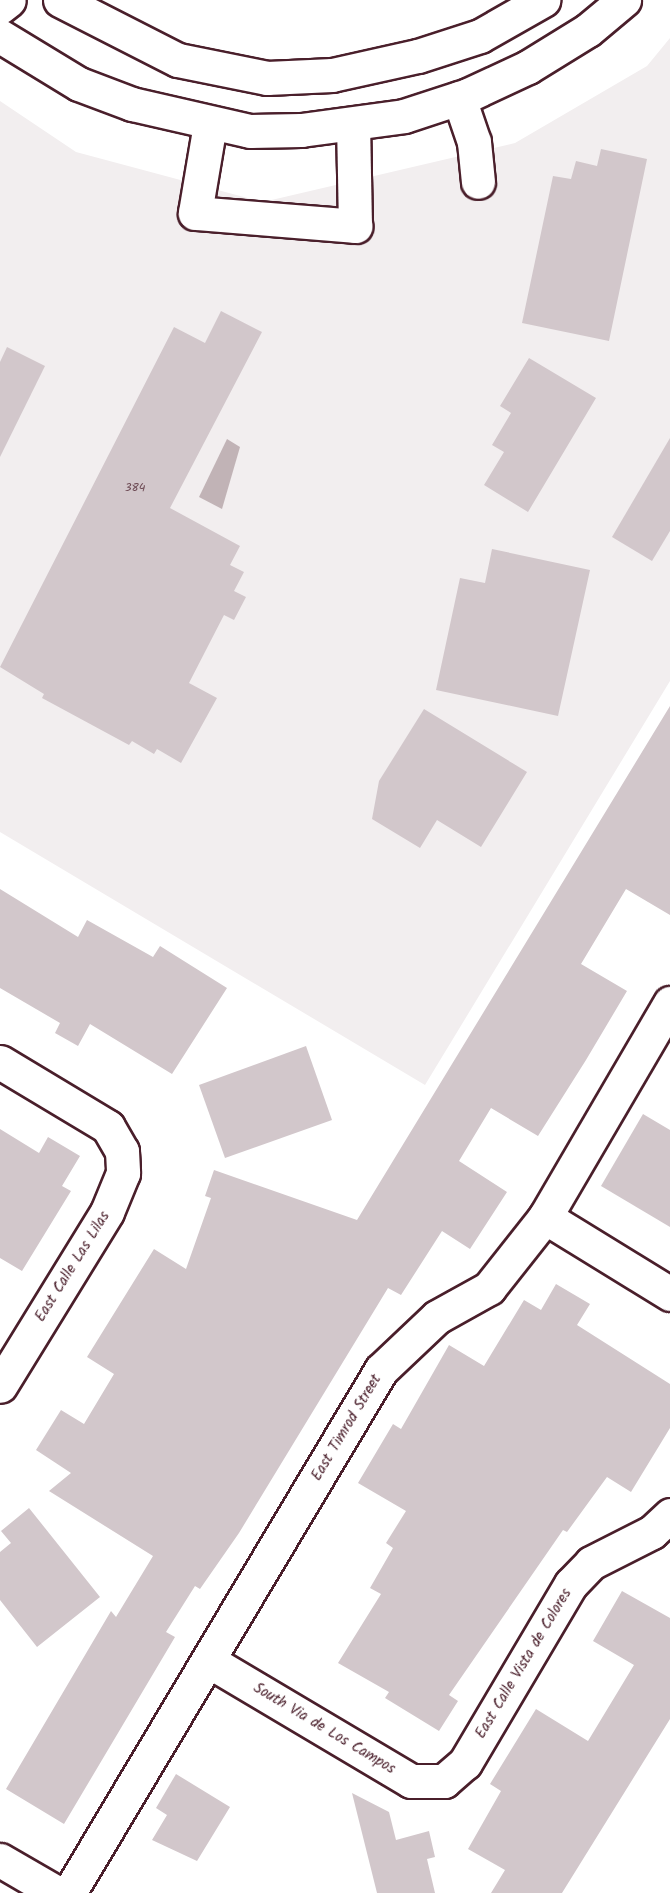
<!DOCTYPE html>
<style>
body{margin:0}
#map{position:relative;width:670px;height:1893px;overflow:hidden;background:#fff;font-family:Kalam,sans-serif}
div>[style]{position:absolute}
.built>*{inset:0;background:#f2eeef}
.water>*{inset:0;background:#c1b3b6}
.building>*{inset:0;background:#d2c7cb}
.roads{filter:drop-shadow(2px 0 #4a1f2b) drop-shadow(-2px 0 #4a1f2b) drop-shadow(0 2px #4a1f2b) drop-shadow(0 -2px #4a1f2b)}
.minor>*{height:33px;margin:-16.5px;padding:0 16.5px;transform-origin:16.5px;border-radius:16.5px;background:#fff}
span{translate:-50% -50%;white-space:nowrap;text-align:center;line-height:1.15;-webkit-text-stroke:5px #fff;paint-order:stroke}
.number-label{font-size:12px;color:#6c4953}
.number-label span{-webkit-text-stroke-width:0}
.street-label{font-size:15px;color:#4a1f2b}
</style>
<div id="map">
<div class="built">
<div style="clip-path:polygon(670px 38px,670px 681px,425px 1085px,0 832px,0 101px,76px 152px,263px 202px,515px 143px,647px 66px)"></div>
</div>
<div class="water">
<div style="clip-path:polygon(227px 439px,240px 447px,222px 509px,199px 497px)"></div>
</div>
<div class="building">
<div style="clip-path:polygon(601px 149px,647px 159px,609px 341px,522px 323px,553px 176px,571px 179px,576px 161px,597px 166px)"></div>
<div style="clip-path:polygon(221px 311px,262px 332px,170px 508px,240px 546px,230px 565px,244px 572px,234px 591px,246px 597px,234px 620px,224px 615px,189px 683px,217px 698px,181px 763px,157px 749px,154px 754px,132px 741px,129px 745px,42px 698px,44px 694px,0 667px,174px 327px,205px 343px)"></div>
<div style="clip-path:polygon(7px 347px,45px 366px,0 457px,0 362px)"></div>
<div style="clip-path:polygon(529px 358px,596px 398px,528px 512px,484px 485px,504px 452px,492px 445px,511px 413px,500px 406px)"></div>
<div style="clip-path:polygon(670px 438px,670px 531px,652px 561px,612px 537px)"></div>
<div style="clip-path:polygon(492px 549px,590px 570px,558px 716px,436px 690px,460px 578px,485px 583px)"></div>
<div style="clip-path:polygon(670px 706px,670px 915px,626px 889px,581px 964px,627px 991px,586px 1060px,538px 1136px,491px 1108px,459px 1161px,507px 1192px,470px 1249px,442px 1231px,401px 1295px,388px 1288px,239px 1533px,200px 1589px,195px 1586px,166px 1632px,175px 1637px,64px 1824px,6px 1789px,111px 1611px,116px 1617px,153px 1556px,49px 1491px,71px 1473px,36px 1450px,61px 1410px,84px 1424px,114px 1374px,87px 1357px,154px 1249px,186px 1269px,211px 1198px,205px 1196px,214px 1170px,357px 1220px)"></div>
<div style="clip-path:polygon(424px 709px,527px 772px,481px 847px,437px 820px,420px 848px,372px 819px,379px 781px)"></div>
<div style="clip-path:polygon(0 889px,78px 937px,87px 920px,153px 957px,160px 946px,227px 988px,172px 1074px,90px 1024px,78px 1046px,55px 1033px,60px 1023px,0 988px)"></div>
<div style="clip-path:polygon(306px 1046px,332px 1120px,225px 1158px,199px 1085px)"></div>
<div style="clip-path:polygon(643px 1114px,670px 1130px,670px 1227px,601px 1186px)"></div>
<div style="clip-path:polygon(0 1129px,39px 1153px,48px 1137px,80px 1156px,62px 1186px,71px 1191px,22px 1271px,0 1258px)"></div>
<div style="clip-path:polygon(556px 1284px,590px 1304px,577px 1325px,670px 1384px,670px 1428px,631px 1492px,607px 1477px,567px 1532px,563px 1530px,449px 1695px,458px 1701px,439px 1731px,385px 1698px,389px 1692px,338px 1663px,381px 1594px,370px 1588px,393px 1548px,386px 1543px,406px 1511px,358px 1483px,393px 1424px,401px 1429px,449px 1345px,484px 1366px,524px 1300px,541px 1310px)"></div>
<div style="clip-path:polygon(29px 1508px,100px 1597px,37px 1647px,0 1600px,0 1552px,11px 1543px,1px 1531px)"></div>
<div style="clip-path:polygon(622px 1591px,670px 1618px,670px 1719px,562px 1893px,491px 1893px,505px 1870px,468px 1849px,501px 1791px,490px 1784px,536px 1709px,588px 1741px,634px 1665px,593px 1641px)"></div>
<div style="clip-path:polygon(176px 1774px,230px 1807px,197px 1861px,152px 1840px,167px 1815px,156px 1808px)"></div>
<div style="clip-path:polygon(352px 1793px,389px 1812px,396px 1840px,429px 1831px,435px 1857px,427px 1859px,435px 1893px,377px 1893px)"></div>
</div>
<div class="roads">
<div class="minor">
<div style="left:60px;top:0;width:132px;rotate:27deg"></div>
<div style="left:178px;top:60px;width:91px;rotate:11.4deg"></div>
<div style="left:267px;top:78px;width:65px;rotate:-2.6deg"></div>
<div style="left:332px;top:75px;width:88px;rotate:-12.5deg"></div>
<div style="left:418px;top:56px;width:65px;rotate:-17.9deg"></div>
<div style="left:480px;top:36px;width:73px;rotate:-29.7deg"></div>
<div style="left:0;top:7px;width:11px;rotate:-38deg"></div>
<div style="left:0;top:36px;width:92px;rotate:31.3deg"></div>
<div style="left:79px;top:84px;width:57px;rotate:20.7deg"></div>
<div style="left:132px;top:104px;width:121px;rotate:12.9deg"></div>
<div style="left:250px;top:131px;width:51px;rotate:-1.1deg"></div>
<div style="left:301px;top:130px;width:104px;rotate:-7.7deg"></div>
<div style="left:404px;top:116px;width:67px;rotate:-18.2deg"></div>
<div style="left:468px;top:95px;width:66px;rotate:-25deg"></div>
<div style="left:528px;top:67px;width:70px;rotate:-31.7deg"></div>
<div style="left:588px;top:30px;width:47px;rotate:-39.8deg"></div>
<div style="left:459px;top:98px;width:46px;rotate:71.2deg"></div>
<div style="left:474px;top:142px;width:40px;rotate:84.3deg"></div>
<div style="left:210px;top:124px;width:90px;rotate:99.6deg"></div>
<div style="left:195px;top:213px;width:161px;rotate:4.6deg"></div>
<div style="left:355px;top:226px;width:101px;rotate:-91.1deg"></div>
<div style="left:0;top:1062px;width:126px;rotate:31deg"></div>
<div style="left:108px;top:1127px;width:28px;rotate:60deg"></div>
<div style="left:122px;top:1151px;width:22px;rotate:87deg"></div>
<div style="left:123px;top:1173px;width:42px;rotate:112.3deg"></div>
<div style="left:107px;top:1212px;width:204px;rotate:121.6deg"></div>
<div style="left:545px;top:1217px;width:147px;rotate:31.6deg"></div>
<div style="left:209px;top:1661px;width:235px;rotate:30.7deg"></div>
<div style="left:411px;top:1781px;width:33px"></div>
<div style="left:444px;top:1781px;width:28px;rotate:-41deg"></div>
<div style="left:465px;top:1763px;width:208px;rotate:-59.4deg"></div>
<div style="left:571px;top:1584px;width:29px;rotate:-46deg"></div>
<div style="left:591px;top:1563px;width:68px;rotate:-26.9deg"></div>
<div style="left:652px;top:1532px;width:25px;rotate:-43deg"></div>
<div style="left:0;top:1860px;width:66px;rotate:30.1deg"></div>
<div style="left:69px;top:1893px;width:609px;rotate:-59.18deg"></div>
<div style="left:381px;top:1370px;width:77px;rotate:-43.4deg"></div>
<div style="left:437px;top:1317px;width:60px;rotate:-29.1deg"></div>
<div style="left:489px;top:1288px;width:90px;rotate:-51.7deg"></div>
<div style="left:545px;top:1217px;width:248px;rotate:-59.7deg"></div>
</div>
</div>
<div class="number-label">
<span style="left:135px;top:488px">384</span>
</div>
<div class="street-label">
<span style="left:73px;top:1267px;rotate:-58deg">East Calle Las Lilas</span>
<span style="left:347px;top:1428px;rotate:-59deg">East Timrod Street</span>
<span style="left:524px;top:1664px;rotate:-59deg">East Calle Vista de Colores</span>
<span style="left:324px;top:1729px;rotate:31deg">South Via de Los Campos</span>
</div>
</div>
